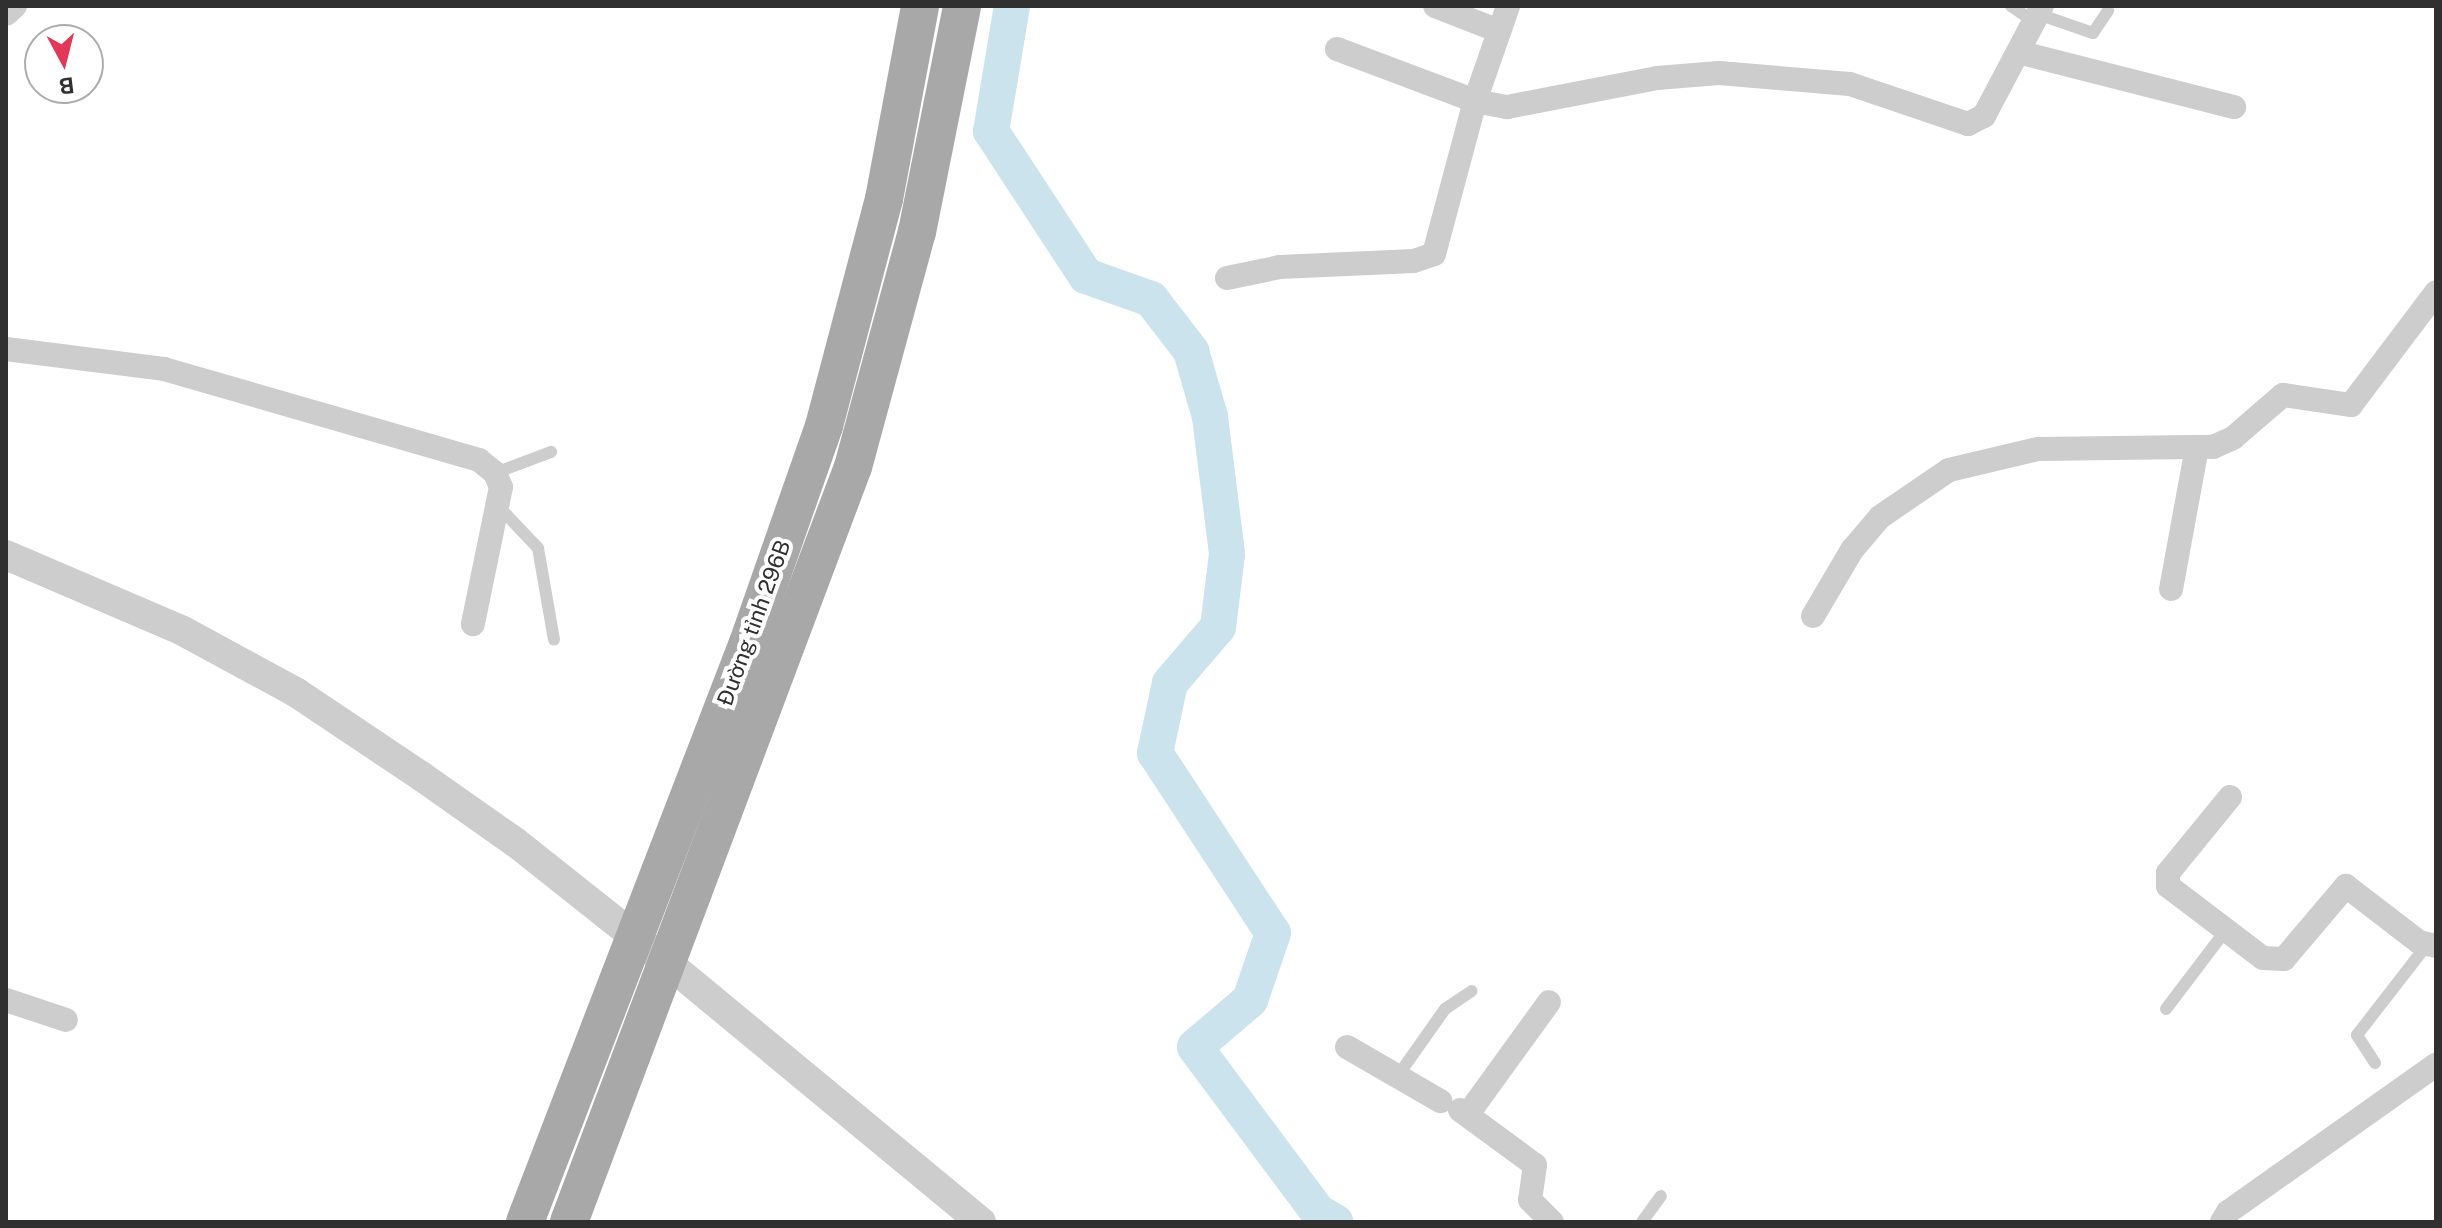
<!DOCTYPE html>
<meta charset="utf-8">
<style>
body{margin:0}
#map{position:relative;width:2442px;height:1228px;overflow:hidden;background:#fff;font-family:"Public Sans",sans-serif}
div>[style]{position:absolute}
.river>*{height:36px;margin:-18px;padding:0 18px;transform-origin:18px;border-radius:18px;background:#cbe3ec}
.service>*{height:12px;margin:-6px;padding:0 6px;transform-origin:6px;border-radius:6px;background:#cdcdcd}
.minor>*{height:24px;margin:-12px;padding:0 12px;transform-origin:12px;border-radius:12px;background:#cdcdcd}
.tertiary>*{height:30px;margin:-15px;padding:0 15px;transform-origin:15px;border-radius:15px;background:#cdcdcd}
.primary>*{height:38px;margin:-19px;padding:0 19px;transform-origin:19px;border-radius:19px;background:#a8a8a8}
span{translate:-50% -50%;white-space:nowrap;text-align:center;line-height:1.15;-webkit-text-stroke:8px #fff;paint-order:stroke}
.street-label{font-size:22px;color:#303030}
.frame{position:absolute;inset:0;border:8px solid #303030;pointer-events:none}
.north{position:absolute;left:24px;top:24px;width:80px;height:80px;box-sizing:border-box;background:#fff;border:2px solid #acacac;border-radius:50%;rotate:173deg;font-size:22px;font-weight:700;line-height:32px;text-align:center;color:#303030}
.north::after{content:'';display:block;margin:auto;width:28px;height:36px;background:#e23758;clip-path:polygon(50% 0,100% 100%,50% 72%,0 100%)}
</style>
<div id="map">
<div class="river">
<div style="left:1012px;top:6px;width:127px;rotate:99.5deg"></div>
<div style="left:991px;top:131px;width:173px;rotate:56.8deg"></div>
<div style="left:1086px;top:276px;width:69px;rotate:19.5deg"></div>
<div style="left:1151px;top:299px;width:66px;rotate:52.4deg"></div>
<div style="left:1191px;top:351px;width:69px;rotate:73.9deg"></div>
<div style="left:1210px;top:417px;width:138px;rotate:82.9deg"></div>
<div style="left:1227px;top:554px;width:74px;rotate:97deg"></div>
<div style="left:1218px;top:627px;width:74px;rotate:130.6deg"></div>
<div style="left:1170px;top:683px;width:72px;rotate:102.1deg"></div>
<div style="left:1155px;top:753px;width:215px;rotate:56.8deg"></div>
<div style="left:1273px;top:933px;width:71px;rotate:108.9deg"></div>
<div style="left:1250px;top:1000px;width:72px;rotate:139.5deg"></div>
<div style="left:1195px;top:1047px;width:206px;rotate:53.3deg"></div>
<div style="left:1318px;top:1212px;width:20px;rotate:30deg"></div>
</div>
<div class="service">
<div style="left:2011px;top:6px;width:29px;rotate:34deg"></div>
<div style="left:2038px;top:14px;width:58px;rotate:19.1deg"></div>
<div style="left:2093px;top:33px;width:27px;rotate:-56deg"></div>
<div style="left:495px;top:473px;width:60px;rotate:-20.6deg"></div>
<div style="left:500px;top:508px;width:55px;rotate:46.5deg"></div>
<div style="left:538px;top:548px;width:93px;rotate:80.1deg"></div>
<div style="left:2166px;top:1009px;width:99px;rotate:-52.8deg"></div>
<div style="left:2375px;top:1063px;width:33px;rotate:-123deg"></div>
<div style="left:2357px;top:1035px;width:113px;rotate:-52.2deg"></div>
<div style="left:1397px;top:1077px;width:83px;rotate:-54.8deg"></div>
<div style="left:1445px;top:1009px;width:32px;rotate:-34deg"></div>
<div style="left:1642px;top:1222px;width:32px;rotate:-54deg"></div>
</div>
<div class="minor">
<div style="left:1435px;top:6px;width:69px;rotate:21.3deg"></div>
<div style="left:6px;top:14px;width:12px;rotate:-42deg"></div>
<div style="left:1337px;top:49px;width:147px;rotate:20.6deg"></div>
<div style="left:1475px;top:101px;width:33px;rotate:11deg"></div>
<div style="left:1507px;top:107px;width:153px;rotate:-10.9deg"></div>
<div style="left:1657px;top:78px;width:62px;rotate:-4.6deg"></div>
<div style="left:1719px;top:73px;width:131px;rotate:4.8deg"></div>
<div style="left:1850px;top:84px;width:125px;rotate:18.7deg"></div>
<div style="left:1968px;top:124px;width:18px;rotate:-27deg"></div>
<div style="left:1984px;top:116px;width:124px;rotate:-62.2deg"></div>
<div style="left:2022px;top:53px;width:219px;rotate:14.3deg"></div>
<div style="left:1227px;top:278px;width:54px;rotate:-11.7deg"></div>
<div style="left:1280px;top:267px;width:134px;rotate:-2.6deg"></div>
<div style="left:1414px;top:261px;width:21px;rotate:-19deg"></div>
<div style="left:1434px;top:254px;width:158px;rotate:-75deg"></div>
<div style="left:1475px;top:101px;width:101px;rotate:-70.8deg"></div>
<div style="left:6px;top:349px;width:159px;rotate:7.2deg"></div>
<div style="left:164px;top:369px;width:328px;rotate:16.1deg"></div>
<div style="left:479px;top:460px;width:21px;rotate:39deg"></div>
<div style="left:495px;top:473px;width:15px;rotate:67deg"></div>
<div style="left:501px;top:487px;width:140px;rotate:101.6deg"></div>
<div style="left:2171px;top:589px;width:143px;rotate:-79.6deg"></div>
<div style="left:1813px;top:616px;width:77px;rotate:-59.4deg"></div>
<div style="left:1852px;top:550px;width:43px;rotate:-49.7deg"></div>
<div style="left:1880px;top:517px;width:83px;rotate:-34.3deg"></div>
<div style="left:1949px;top:470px;width:91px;rotate:-13.3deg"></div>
<div style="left:2038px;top:449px;width:175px;rotate:-0.7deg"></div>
<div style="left:2213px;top:447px;width:22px;rotate:-24deg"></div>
<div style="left:2233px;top:438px;width:66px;rotate:-40.7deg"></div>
<div style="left:2283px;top:395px;width:69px;rotate:8.4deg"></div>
<div style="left:2351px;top:405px;width:141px;rotate:-53deg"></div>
<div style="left:2230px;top:797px;width:98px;rotate:129.2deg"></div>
<div style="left:2168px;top:873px;width:13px;rotate:90deg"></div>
<div style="left:2168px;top:886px;width:119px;rotate:37.2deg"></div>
<div style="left:2263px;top:958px;width:21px;rotate:3deg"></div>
<div style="left:2284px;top:959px;width:96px;rotate:-49.7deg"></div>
<div style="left:2346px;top:886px;width:92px;rotate:37.5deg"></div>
<div style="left:2419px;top:942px;width:17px;rotate:13deg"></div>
<div style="left:6px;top:1000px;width:63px;rotate:18.4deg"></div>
<div style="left:1347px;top:1047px;width:108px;rotate:30.1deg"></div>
<div style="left:1460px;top:1110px;width:93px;rotate:36.3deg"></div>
<div style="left:1535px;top:1165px;width:35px;rotate:98deg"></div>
<div style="left:1530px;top:1200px;width:31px;rotate:45deg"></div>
<div style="left:1468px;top:1114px;width:138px;rotate:-54.1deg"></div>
<div style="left:2222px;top:1222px;width:12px;rotate:-59deg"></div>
<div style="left:2228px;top:1212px;width:255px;rotate:-35.3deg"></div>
</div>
<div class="tertiary">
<div style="left:6px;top:555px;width:193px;rotate:23.2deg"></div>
<div style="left:183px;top:631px;width:130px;rotate:28.5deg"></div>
<div style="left:297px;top:693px;width:149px;rotate:33.8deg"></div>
<div style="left:421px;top:776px;width:115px;rotate:35.1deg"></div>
<div style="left:515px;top:842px;width:196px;rotate:38.4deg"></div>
<div style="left:669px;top:964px;width:405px;rotate:39.6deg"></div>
</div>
<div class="primary">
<div style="left:525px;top:1222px;width:620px;rotate:-68.94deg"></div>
<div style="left:748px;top:643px;width:230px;rotate:-70.7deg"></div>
<div style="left:824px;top:426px;width:235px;rotate:-75.2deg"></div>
<div style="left:884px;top:199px;width:196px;rotate:-79.4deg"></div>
<div style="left:569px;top:1222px;width:807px;rotate:-69.39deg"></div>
<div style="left:853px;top:467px;width:244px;rotate:-74.8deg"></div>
<div style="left:917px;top:232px;width:230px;rotate:-78.7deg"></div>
</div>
<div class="street-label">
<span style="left:754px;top:623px;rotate:-70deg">Đường tỉnh 296B</span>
</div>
<div class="frame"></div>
<div class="north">B</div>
</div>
